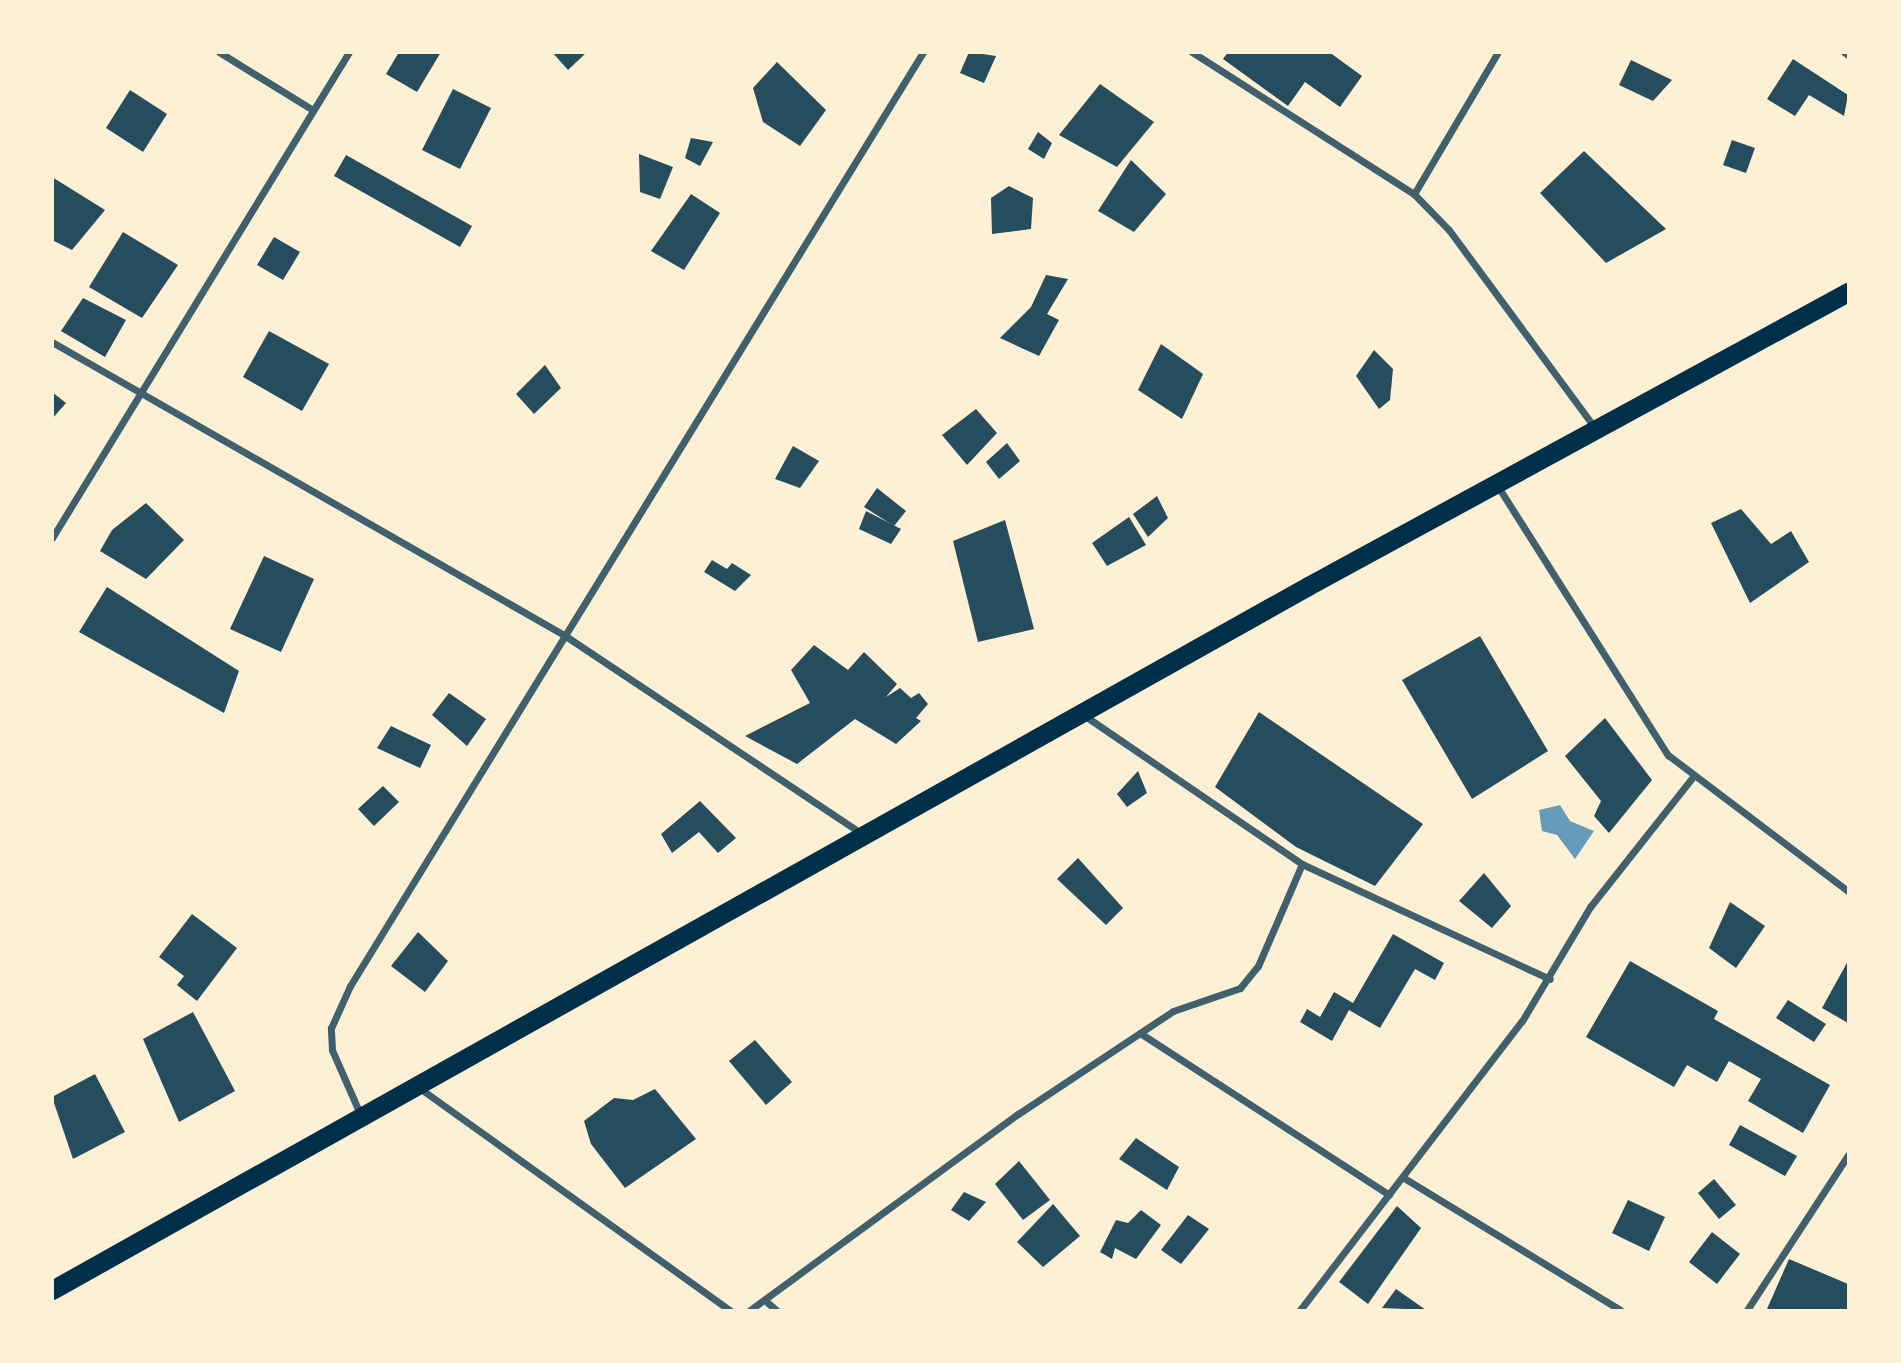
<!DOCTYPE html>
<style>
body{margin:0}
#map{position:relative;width:1901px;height:1363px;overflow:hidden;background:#fdf0d5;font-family:"Archivo Narrow",sans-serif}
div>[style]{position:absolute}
.water>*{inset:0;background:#669bbc}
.building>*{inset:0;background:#264d5e}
.minor>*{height:7px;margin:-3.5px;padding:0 3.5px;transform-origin:3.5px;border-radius:3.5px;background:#3f606c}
.trunk>*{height:19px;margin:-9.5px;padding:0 9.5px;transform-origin:9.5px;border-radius:9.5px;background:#003049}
span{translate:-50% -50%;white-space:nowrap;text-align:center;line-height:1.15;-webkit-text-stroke:6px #fdf0d5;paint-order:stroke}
.frame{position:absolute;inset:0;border:54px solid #fdf0d5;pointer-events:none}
</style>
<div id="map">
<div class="water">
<div style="clip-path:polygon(1560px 805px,1570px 821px,1594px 831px,1575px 859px,1557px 835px,1542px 831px,1539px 810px)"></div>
</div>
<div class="building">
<div style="clip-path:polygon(399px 52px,441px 52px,417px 92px,386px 74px)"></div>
<div style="clip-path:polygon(552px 52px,587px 52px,568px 70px)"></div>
<div style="clip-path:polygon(969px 52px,996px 56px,984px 83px,960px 73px)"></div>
<div style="clip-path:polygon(1228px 52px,1329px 52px,1362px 76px,1340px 107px,1305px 82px,1288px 106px,1223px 59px)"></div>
<div style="clip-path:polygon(1793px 59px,1848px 95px,1844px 116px,1809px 95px,1795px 116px,1767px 99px)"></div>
<div style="clip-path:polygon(1631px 60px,1672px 80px,1653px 101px,1619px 85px)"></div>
<div style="clip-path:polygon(777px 62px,826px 110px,800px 146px,763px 122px,753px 88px)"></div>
<div style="clip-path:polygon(1100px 84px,1154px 122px,1117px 167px,1059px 135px)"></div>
<div style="clip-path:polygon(453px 89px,491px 108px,460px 169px,422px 150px)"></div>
<div style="clip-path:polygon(130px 90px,167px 114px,143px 152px,106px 128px)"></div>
<div style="clip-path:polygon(1038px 132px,1052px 143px,1044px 159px,1028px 149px)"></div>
<div style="clip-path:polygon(691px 138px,713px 142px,700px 166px,685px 158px)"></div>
<div style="clip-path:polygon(1732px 140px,1755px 148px,1746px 173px,1723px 165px)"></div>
<div style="clip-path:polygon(1584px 151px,1666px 229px,1606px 263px,1540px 193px)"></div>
<div style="clip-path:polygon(639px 154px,673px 167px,660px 199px,640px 192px)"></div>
<div style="clip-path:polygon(346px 155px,472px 226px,460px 247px,334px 176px)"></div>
<div style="clip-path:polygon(1131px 160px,1166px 194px,1134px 232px,1098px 211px)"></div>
<div style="clip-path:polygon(52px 177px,105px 210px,72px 250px,52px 240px)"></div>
<div style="clip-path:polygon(1009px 186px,1033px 198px,1031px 229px,992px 234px,991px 198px)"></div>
<div style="clip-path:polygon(691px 194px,720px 213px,684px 270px,651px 251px)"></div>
<div style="clip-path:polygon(123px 232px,178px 265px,142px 318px,89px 287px)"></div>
<div style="clip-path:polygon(274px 237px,300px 252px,283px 280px,257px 265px)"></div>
<div style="clip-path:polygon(1046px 275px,1068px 279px,1047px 314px,1059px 320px,1039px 356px,1000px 338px,1031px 307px)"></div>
<div style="clip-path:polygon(83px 298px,126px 320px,105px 357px,61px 331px)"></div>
<div style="clip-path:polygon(269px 331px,329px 364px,302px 411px,243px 377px)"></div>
<div style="clip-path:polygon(1161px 344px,1203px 374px,1182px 419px,1138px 390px)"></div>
<div style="clip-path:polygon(1374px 350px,1393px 369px,1390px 400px,1379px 409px,1356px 376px)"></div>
<div style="clip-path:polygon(545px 365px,561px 388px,534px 414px,516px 394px)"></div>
<div style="clip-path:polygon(52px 392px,66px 403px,52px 419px)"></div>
<div style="clip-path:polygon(976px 409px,997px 433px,967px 465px,942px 435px)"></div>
<div style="clip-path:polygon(1007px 443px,1020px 461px,999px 479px,986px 462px)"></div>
<div style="clip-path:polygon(793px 446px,819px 461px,800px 488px,775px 479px)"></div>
<div style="clip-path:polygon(877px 488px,906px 511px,894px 526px,864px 507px)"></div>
<div style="clip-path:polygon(1157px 496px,1168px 518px,1148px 537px,1133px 514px)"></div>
<div style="clip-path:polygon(146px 503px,184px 540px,146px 579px,100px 551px,112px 530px)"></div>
<div style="clip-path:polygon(1741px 509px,1771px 544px,1791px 531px,1809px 562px,1750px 603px,1711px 523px)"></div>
<div style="clip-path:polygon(866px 511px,901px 529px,891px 544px,859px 529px)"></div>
<div style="clip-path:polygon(1129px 517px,1146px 545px,1107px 566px,1092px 543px)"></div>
<div style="clip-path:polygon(1005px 520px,1034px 629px,978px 642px,953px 541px)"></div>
<div style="clip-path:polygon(264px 556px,314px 579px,281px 652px,230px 629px)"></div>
<div style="clip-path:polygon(712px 560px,727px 569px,732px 563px,751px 575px,735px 591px,704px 572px)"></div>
<div style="clip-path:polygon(107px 587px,239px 671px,224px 713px,79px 632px)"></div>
<div style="clip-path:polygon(1480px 636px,1548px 751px,1472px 799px,1402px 680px)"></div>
<div style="clip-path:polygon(814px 645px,848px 670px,864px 652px,897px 684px,886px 697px,900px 688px,911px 698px,919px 693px,928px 704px,916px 718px,921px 721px,896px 744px,855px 719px,797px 764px,745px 736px,810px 703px,791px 670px)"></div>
<div style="clip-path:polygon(449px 693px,486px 719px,467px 746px,432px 715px)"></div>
<div style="clip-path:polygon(1259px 712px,1423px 824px,1375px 886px,1296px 847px,1215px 787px)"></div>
<div style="clip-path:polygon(1605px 718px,1652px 780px,1609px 833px,1594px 816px,1601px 801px,1565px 756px)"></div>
<div style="clip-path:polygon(391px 726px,431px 745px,420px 768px,377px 748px)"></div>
<div style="clip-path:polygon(1138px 771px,1147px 793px,1127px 807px,1117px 794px)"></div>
<div style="clip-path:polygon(383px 786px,399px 802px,374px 826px,358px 809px)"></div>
<div style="clip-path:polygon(700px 801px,736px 838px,718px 853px,699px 832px,672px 853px,661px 834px)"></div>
<div style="clip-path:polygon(1078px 858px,1123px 908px,1106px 925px,1057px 879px)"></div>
<div style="clip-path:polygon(1484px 873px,1511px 906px,1492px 928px,1459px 901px)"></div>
<div style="clip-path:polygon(1730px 902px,1765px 926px,1736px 968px,1709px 948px)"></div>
<div style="clip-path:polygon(192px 914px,237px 948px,197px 1001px,177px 985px,184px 976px,159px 957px)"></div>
<div style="clip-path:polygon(418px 932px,448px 961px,425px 992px,391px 966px)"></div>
<div style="clip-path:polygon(1393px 934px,1444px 963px,1435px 980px,1415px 969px,1380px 1028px,1349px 1010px,1332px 1041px,1300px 1022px,1307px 1009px,1320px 1017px,1334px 992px,1353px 1003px)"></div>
<div style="clip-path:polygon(1630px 961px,1718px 1011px,1714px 1019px,1830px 1085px,1803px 1133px,1748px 1101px,1761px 1079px,1729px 1061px,1717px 1082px,1687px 1065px,1674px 1087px,1586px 1037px)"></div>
<div style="clip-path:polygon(1848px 961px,1848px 1023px,1822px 1008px)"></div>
<div style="clip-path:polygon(1788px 1000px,1826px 1024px,1814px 1042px,1776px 1018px)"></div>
<div style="clip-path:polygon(193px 1012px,235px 1091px,179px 1122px,143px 1039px)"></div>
<div style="clip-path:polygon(755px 1040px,792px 1082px,766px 1105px,729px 1061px)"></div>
<div style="clip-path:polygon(95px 1074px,125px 1132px,73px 1159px,52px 1097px)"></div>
<div style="clip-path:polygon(655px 1089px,696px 1139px,625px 1188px,591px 1144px,584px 1121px,614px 1098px,633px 1100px)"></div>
<div style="clip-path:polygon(1740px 1125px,1797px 1156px,1785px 1176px,1729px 1145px)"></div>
<div style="clip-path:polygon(1136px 1138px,1179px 1167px,1167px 1190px,1119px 1159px)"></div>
<div style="clip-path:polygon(1019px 1161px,1050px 1200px,1023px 1220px,995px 1184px)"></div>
<div style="clip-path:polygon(1714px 1179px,1736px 1205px,1719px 1219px,1698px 1193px)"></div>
<div style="clip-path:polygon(964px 1192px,986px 1202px,969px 1221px,951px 1210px)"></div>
<div style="clip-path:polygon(1628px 1200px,1665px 1217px,1649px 1251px,1612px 1233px)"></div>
<div style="clip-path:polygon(1053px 1204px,1080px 1236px,1043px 1267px,1017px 1242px)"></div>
<div style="clip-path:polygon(1397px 1206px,1421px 1228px,1368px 1304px,1339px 1282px)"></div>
<div style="clip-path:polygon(1141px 1210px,1161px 1225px,1136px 1259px,1115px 1248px,1112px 1259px,1100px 1252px,1116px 1220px,1128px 1223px)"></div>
<div style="clip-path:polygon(1188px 1215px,1209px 1229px,1181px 1264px,1161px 1250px)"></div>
<div style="clip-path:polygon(1712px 1232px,1740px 1254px,1717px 1284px,1689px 1262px)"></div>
<div style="clip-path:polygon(1789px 1259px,1848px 1284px,1848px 1310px,1767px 1309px)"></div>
<div style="clip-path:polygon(1396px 1289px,1426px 1310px,1382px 1308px)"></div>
</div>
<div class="minor">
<div style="left:219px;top:52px;width:110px;rotate:31.7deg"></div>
<div style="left:1192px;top:52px;width:264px;rotate:32.6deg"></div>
<div style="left:1414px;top:194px;width:50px;rotate:45.8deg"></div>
<div style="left:1449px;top:230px;width:246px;rotate:53.6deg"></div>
<div style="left:1844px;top:52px;width:5px;rotate:37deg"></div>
<div style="left:1414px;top:194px;width:165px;rotate:-59.4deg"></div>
<div style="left:52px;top:342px;width:590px;rotate:29.78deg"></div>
<div style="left:564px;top:635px;width:357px;rotate:33.7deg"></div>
<div style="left:1497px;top:485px;width:320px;rotate:57.7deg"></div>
<div style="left:1668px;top:755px;width:226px;rotate:37.1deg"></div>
<div style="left:52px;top:538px;width:570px;rotate:-58.57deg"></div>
<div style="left:1085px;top:716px;width:263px;rotate:34.3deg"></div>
<div style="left:1302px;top:864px;width:273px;rotate:24.9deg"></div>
<div style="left:1140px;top:1033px;width:297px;rotate:33deg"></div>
<div style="left:418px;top:1087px;width:384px;rotate:35.6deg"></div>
<div style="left:361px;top:1116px;width:72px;rotate:-113.7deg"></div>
<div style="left:332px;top:1050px;width:22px;rotate:-93deg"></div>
<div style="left:331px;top:1028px;width:46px;rotate:-65.7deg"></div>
<div style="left:350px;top:986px;width:1096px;rotate:-58.47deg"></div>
<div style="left:1404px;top:1178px;width:253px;rotate:31.4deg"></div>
<div style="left:768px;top:1303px;width:11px;rotate:41deg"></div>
<div style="left:750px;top:1310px;width:332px;rotate:-36.2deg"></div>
<div style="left:1018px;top:1114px;width:186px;rotate:-33.6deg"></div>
<div style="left:1173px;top:1011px;width:71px;rotate:-18.9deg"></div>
<div style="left:1240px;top:988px;width:28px;rotate:-51deg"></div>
<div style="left:1258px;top:966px;width:111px;rotate:-66.7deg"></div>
<div style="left:1300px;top:1310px;width:364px;rotate:-52.5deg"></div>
<div style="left:1522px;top:1021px;width:133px;rotate:-59.2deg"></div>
<div style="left:1590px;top:907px;width:164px;rotate:-51.7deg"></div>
<div style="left:1747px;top:1310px;width:185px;rotate:-56.9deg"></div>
</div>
<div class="trunk">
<div style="left:52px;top:1290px;width:1440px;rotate:-29.27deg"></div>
<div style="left:1308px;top:586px;width:615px;rotate:-28.57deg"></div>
</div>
<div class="frame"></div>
</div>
